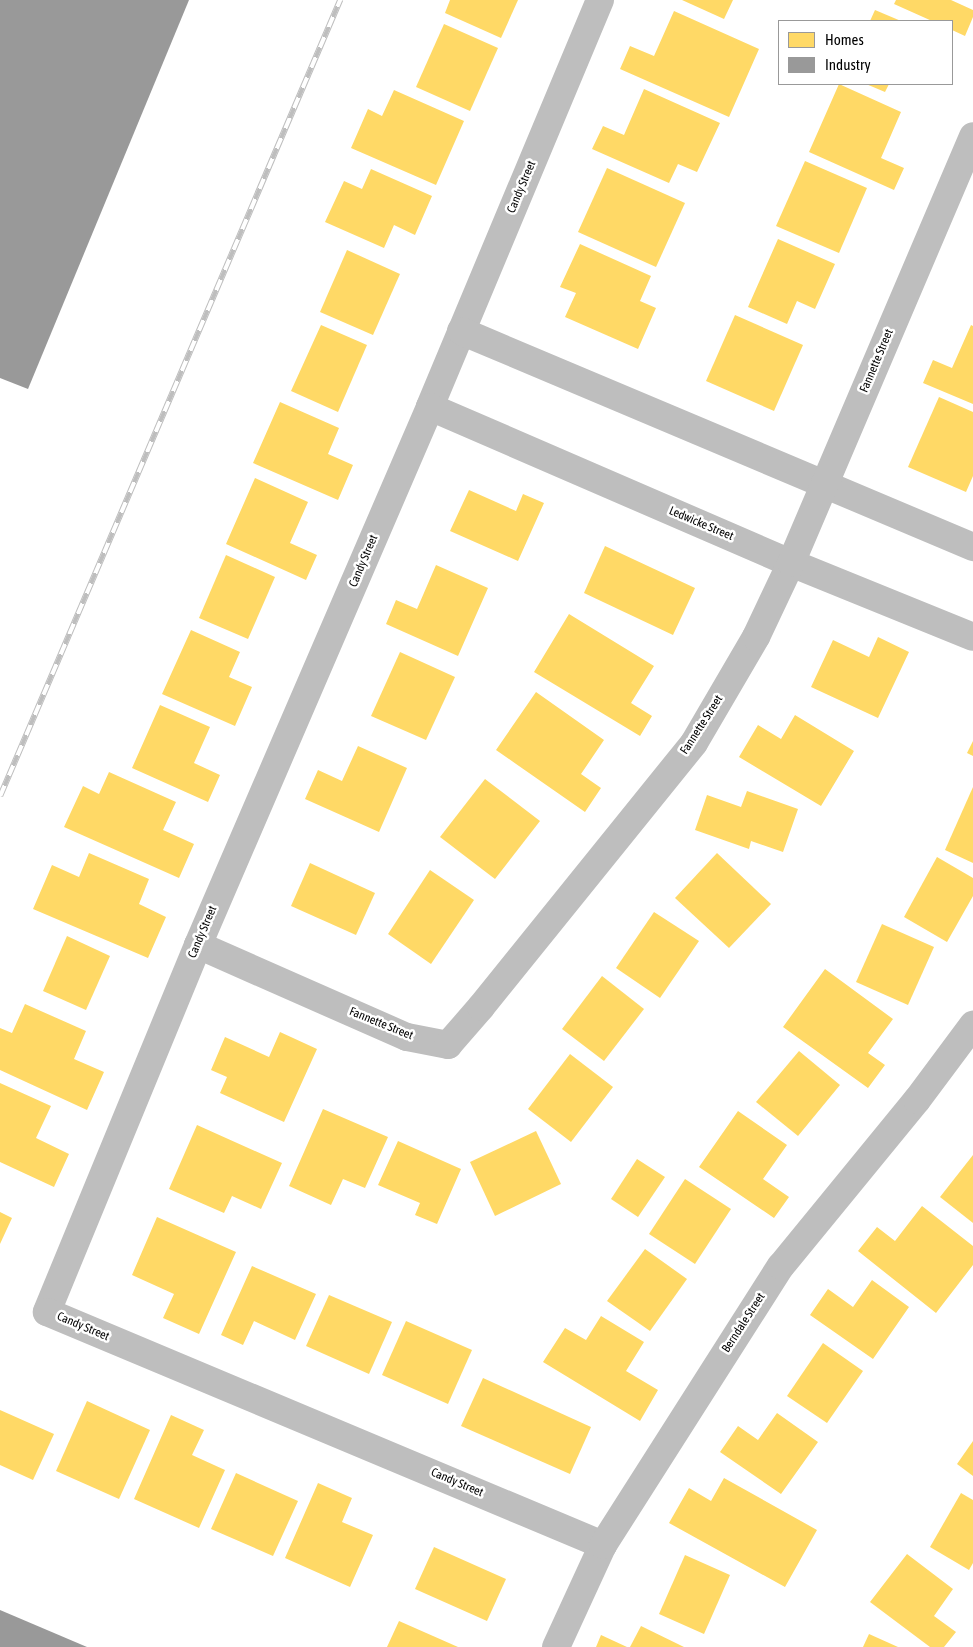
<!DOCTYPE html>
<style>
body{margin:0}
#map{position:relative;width:973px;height:1647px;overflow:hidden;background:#fff;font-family:"Asap Condensed",sans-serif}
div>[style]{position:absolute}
.homes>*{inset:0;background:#ffd966}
.industry>*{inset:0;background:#999}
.street>*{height:28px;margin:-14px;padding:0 14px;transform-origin:14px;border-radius:14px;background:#bebebe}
.rail>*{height:5.5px;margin-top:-2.75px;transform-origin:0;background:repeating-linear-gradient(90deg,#fff 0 11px,#bebebe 0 22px);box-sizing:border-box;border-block:1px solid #bebebe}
span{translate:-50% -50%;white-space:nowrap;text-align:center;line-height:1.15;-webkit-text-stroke:5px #fff;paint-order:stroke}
.street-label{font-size:12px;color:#000}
.legend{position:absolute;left:778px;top:20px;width:175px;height:65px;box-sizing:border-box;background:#fff;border:1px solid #999;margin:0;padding:6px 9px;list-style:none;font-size:15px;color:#000}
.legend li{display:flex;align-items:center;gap:10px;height:25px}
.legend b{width:25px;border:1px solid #999}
</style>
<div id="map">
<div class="homes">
<div style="clip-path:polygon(450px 0,518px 0,501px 38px,445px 13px)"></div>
<div style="clip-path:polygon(682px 0,733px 0,724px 19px)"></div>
<div style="clip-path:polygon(896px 0,951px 0,973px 10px,973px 17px,965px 36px,952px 30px,952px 21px,932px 21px,894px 4px)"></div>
<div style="clip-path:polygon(875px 10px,901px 21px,870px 21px)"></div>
<div style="clip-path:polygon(674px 11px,759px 49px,729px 117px,620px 69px,630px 46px,654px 56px)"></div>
<div style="clip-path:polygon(444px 24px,498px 48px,470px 111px,416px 87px)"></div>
<div style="clip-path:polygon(839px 84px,901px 112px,881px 158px,904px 168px,894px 190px,809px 152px)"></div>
<div style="clip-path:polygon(866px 84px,889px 84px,885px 92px)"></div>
<div style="clip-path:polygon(644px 89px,720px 123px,697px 172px,678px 164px,669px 183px,592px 149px,603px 126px,624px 135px)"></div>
<div style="clip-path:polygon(394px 90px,464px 121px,436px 185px,351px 148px,368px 109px,382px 116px)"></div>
<div style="clip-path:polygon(805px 161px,867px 188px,839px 253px,776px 226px)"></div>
<div style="clip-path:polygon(607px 168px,685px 203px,656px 267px,578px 232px)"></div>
<div style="clip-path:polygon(371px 169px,432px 196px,415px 235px,394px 225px,384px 248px,325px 222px,344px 181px,362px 189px)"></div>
<div style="clip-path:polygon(778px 239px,835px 264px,815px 309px,797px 301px,787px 324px,748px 307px)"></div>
<div style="clip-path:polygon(580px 244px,651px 276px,640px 301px,656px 308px,638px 349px,565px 317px,576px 293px,560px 287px)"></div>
<div style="clip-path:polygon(347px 250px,400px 274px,373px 335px,320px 312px)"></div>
<div style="clip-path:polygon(735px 315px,803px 345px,774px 411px,706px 381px)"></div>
<div style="clip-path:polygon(321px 325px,367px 345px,338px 412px,291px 391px)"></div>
<div style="clip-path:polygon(971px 325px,973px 326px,973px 404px,923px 383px,933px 360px,952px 368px)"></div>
<div style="clip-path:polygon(939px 397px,973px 412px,973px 476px,966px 492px,908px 467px)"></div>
<div style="clip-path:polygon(280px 402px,339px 428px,328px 454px,353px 465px,338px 500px,253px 463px)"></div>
<div style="clip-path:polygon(255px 478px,308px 502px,290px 543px,317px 555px,306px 580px,226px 544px)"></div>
<div style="clip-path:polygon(469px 490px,516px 511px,523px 494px,544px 503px,518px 561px,450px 531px)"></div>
<div style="clip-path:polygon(605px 546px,695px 588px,673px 635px,584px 593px)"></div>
<div style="clip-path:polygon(226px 555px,275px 577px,248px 639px,199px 618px)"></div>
<div style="clip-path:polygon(436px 565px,488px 588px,458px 656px,386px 624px,396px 600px,417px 609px)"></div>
<div style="clip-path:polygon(569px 614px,654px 666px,631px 703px,652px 716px,640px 736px,534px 672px)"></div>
<div style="clip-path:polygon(191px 630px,240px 652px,229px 677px,252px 687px,235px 726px,162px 694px)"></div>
<div style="clip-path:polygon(878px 637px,909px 652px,878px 718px,811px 687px,833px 640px,869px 657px)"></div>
<div style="clip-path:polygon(400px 652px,455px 677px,426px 740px,371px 716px)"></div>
<div style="clip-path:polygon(536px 692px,604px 740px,581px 774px,601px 788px,585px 812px,496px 750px)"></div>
<div style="clip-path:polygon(160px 705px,210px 727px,194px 763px,220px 775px,208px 802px,132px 768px)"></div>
<div style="clip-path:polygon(795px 715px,854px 751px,821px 806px,739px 757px,758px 725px,781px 739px)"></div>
<div style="clip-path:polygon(973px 741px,973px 756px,967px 753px)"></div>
<div style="clip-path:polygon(358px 746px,407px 768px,379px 832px,305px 799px,318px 770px,342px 781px)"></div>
<div style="clip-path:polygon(109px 772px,176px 802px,163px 830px,194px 844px,179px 878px,64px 827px,83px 786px,99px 794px)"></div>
<div style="clip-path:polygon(485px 779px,540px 821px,495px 879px,440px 837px)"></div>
<div style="clip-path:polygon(973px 787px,973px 863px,945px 850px)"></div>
<div style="clip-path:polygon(747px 791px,798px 809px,783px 852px,751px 841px,749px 849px,695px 830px,707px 795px,741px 807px)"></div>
<div style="clip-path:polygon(89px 853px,149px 879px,139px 904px,166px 917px,148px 958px,33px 909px,52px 865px,79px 877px)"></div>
<div style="clip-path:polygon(717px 853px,771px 904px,729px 948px,675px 898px)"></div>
<div style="clip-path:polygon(937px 857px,973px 878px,973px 896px,947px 942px,904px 917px)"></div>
<div style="clip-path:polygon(310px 863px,375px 893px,356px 935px,291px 906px)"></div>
<div style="clip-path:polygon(430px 870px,474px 900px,431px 964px,388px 934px)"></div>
<div style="clip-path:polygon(654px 912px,699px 941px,660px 998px,616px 968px)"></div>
<div style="clip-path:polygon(882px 924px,934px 947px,908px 1005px,856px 982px)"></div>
<div style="clip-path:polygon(67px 936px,110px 956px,86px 1010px,43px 991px)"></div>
<div style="clip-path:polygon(825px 969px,893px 1019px,868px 1053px,885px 1065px,868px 1088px,783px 1027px)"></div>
<div style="clip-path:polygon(602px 976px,644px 1009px,604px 1061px,562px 1029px)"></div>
<div style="clip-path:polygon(25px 1004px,86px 1031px,74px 1059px,104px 1072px,87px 1110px,0 1070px,0 1028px,12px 1033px)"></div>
<div style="clip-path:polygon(280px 1032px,317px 1049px,284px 1122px,220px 1093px,227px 1077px,211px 1070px,225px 1037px,269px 1057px)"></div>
<div style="clip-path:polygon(799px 1051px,840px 1085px,798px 1136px,756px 1102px)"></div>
<div style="clip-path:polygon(570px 1054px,613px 1087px,571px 1142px,528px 1109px)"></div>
<div style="clip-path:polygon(0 1083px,51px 1106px,36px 1138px,69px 1154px,54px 1187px,0 1162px)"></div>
<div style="clip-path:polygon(323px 1109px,388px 1137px,365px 1188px,343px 1179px,331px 1205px,289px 1186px)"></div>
<div style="clip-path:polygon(738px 1111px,787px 1145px,763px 1179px,789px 1197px,774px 1218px,699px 1167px)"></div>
<div style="clip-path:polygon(197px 1125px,282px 1163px,261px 1209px,232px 1196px,224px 1213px,169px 1189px)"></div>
<div style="clip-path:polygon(536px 1131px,561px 1184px,495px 1216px,470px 1162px)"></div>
<div style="clip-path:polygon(398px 1141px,461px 1169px,437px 1224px,415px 1215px,420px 1203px,378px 1185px)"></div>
<div style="clip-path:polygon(973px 1155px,973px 1223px,940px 1197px)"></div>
<div style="clip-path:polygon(637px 1159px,665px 1177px,638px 1217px,611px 1199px)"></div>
<div style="clip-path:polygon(685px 1179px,731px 1209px,695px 1264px,649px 1234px)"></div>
<div style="clip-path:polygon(922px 1206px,973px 1246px,973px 1265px,936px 1313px,858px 1251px,877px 1227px,895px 1241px)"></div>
<div style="clip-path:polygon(0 1212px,12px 1218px,0 1244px)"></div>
<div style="clip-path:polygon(157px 1217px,236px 1252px,199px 1334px,163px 1318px,174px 1294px,132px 1275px)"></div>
<div style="clip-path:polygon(645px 1249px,687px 1279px,650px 1331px,607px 1301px)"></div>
<div style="clip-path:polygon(252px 1266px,316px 1294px,295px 1340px,254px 1321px,243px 1345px,221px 1335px)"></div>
<div style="clip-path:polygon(872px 1280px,909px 1307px,873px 1359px,810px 1315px,828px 1289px,853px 1307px)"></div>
<div style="clip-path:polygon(329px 1295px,392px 1322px,369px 1374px,306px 1346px)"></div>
<div style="clip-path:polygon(601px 1316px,644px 1342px,626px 1371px,658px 1390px,640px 1421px,543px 1362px,565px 1328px,586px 1340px)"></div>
<div style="clip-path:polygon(406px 1321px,472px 1350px,448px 1404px,382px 1375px)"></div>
<div style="clip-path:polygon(823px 1343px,863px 1371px,827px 1423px,787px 1396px)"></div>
<div style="clip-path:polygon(483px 1378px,591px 1427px,570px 1474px,461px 1426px)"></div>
<div style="clip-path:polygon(87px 1401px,150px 1430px,119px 1499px,56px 1471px)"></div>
<div style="clip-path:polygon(0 1410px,54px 1434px,33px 1480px,0 1465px)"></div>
<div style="clip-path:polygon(777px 1413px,818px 1442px,781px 1494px,720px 1452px,738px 1426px,758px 1440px)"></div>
<div style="clip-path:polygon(171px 1415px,204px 1430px,192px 1455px,225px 1470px,199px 1528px,134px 1499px)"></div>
<div style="clip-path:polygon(973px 1441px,973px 1476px,957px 1464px)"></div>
<div style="clip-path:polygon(236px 1473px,298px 1501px,273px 1556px,211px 1529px)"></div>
<div style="clip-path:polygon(724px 1478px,817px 1530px,785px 1587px,669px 1523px,689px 1488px,711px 1501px)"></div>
<div style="clip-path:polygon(318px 1483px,352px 1498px,342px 1522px,373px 1535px,350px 1587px,285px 1558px)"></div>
<div style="clip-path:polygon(961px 1493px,973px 1500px,973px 1563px,969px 1570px,930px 1547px)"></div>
<div style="clip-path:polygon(434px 1547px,506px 1579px,487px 1621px,415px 1589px)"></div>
<div style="clip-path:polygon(907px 1554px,953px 1589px,934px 1616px,956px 1632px,944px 1647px,930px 1647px,870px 1602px)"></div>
<div style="clip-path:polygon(685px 1555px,730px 1575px,704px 1634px,659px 1614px)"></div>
<div style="clip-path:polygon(399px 1621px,458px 1647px,387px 1647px)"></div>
<div style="clip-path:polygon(641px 1626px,684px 1647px,630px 1647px)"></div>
<div style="clip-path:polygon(869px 1634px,898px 1647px,863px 1647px)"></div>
<div style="clip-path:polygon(601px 1635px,627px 1647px,596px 1647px)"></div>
</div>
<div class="industry">
<div style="clip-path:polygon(0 0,189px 0,28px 389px,0 378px)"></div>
<div style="clip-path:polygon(0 1610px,87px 1647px,0 1647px)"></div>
</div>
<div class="street">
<div style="left:600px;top:0;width:441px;rotate:112.7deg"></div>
<div style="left:430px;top:407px;width:586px;rotate:113.33deg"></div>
<div style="left:198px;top:945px;width:397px;rotate:112.4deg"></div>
<div style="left:47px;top:1312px;width:603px;rotate:22.74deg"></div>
<div style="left:461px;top:331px;width:556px;rotate:22.87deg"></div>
<div style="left:430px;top:407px;width:393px;rotate:23.4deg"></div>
<div style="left:791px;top:563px;width:196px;rotate:22.1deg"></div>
<div style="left:198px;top:945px;width:228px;rotate:23.8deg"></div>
<div style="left:407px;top:1037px;width:42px;rotate:11deg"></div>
<div style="left:448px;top:1045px;width:50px;rotate:-49deg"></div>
<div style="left:481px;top:1007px;width:339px;rotate:-51.1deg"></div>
<div style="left:694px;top:743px;width:123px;rotate:-59.7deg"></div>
<div style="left:756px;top:637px;width:82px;rotate:-64.7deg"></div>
<div style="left:791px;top:563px;width:464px;rotate:-66.9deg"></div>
<div style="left:556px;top:1647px;width:112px;rotate:-65.3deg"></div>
<div style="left:603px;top:1545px;width:331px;rotate:-57.5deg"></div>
<div style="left:781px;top:1266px;width:215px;rotate:-50.7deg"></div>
<div style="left:917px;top:1100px;width:94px;rotate:-53.3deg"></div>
</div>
<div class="rail">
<div style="left:0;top:796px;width:866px;rotate:-66.87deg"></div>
</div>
<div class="street-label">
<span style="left:522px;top:187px;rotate:-67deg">Candy Street</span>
<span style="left:877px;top:361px;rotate:-67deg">Fannette Street</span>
<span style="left:701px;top:524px;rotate:23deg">Ledwicke Street</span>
<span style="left:364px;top:561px;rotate:-67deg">Candy Street</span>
<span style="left:702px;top:725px;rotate:-57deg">Fannette Street</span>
<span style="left:203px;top:932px;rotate:-67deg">Candy Street</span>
<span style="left:381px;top:1024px;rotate:22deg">Fannette Street</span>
<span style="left:744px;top:1323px;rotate:-57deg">Berndale Street</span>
<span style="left:83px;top:1327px;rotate:23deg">Candy Street</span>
<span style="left:457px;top:1483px;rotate:23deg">Candy Street</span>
</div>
<ul class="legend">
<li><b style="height:14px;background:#ffd966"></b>Homes</li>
<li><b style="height:14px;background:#999"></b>Industry</li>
</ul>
</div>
